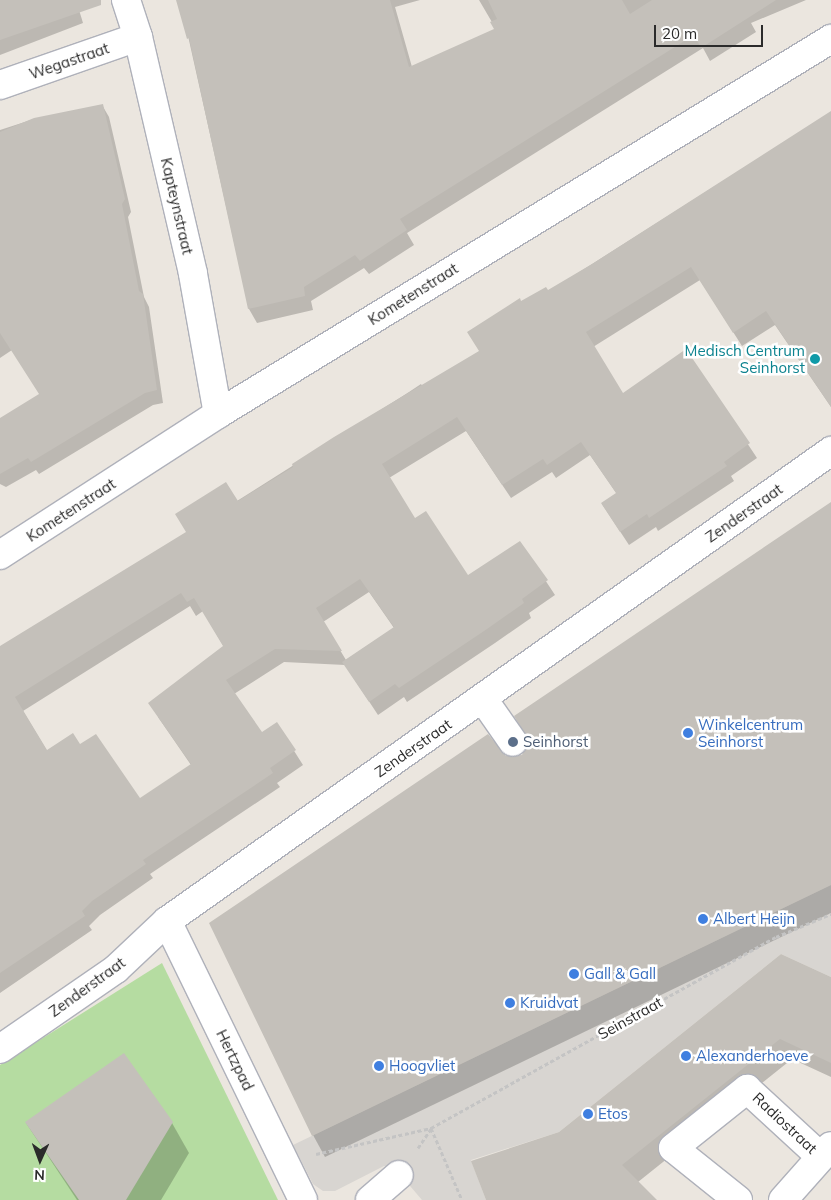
<!DOCTYPE html>
<style>
body{margin:0}
#map{position:relative;width:831px;height:1200px;overflow:hidden;background:#ebe6df;font-family:Mulish,sans-serif}
div>[style]{position:absolute}
.green>*{inset:0;background:#b5dca1}
.plaza>*{inset:0;background:#d8d5d1}
.shadow>*{inset:0;background:#0003}
.building>*{inset:0;background:#c4c0ba}
.path>*{height:3px;margin-top:-1.5px;transform-origin:0;background:repeating-linear-gradient(90deg,#c4c4c4 0 4px,transparent 0 6.5px)}
.roads{filter:drop-shadow(1px 0 #afb1ba) drop-shadow(-1px 0 #afb1ba) drop-shadow(0 1px #afb1ba) drop-shadow(0 -1px #afb1ba)}
.minor>*{height:28px;margin:-14px;padding:0 14px;transform-origin:14px;border-radius:14px;background:#fff}
.dots>*{width:14px;height:14px;translate:-50% -50%;box-sizing:border-box;border:2px solid #fff;border-radius:50%}
span{translate:-50% -50%;white-space:nowrap;text-align:center;line-height:1.15;-webkit-text-stroke:5px #fff;paint-order:stroke}
.street-label{font-size:15px;color:#2b2b2b}
.culture-label{font-size:15px;color:#0d838f}
.right{translate:-100% -50%;text-align:right}
.shop-label{font-size:15px;color:#366cbe}
.left{translate:0 -50%;text-align:left}
.service-label{font-size:15px;color:#4e5e75}
.north{position:absolute;left:15px;top:1135px;width:50px;height:50px;-webkit-text-stroke:4px #fff;paint-order:stroke;rotate:182deg;font-size:14px;font-weight:700;line-height:20px;text-align:center;color:#2b2b2b}
.north::after{content:'';display:block;margin:auto;width:18px;height:22px;background:#2b2b2b;clip-path:polygon(50% 0,100% 100%,50% 72%,0 100%)}
.scale{position:absolute;left:654px;top:25px;width:109px;height:22px;box-sizing:border-box;border:2px solid #2b2b2b;border-top:0;padding-left:6px;font-size:15px;line-height:18px;white-space:nowrap;color:#2b2b2b;-webkit-text-stroke:4px #fff;paint-order:stroke}
</style>
<div id="map">
<div class="green">
<div style="clip-path:polygon(162px 963px,278px 1200px,0 1200px,0 1065px)"></div>
</div>
<div class="plaza">
<div style="clip-path:polygon(831px 885px,831px 977px,781px 954px,559px 1132px,471px 1160px,486px 1200px,422px 1200px,393px 1166px,384px 1166px,335px 1191px,323px 1191px,313px 1184px,293px 1145px)"></div>
</div>
<div class="shadow">
<div style="clip-path:polygon(0 0,76px 0,83px 23px,0 55px)"></div>
<div style="clip-path:polygon(180px 0,420px 0,395px 7px,412px 67px,496px 29px,479px 0,806px 0,751px 23px,756px 32px,710px 61px,703px 48px,407px 233px,414px 245px,369px 274px,364px 268px,311px 301px,313px 310px,257px 323px,249px 309px)"></div>
<div style="clip-path:polygon(102px 105px,109px 117px,131px 212px,128px 217px,144px 297px,149px 307px,163px 403px,153px 405px,39px 474px,36px 470px,6px 487px,0 484px,0 420px,41px 395px,12px 350px,0 358px,0 130px,34px 119px)"></div>
<div style="clip-path:polygon(evenodd,831px 117px,831px 407px,775px 325px,742px 346px,700px 280px,593px 347px,622px 395px,686px 351px,757px 458px,731px 476px,734px 481px,658px 531px,656px 527px,629px 545px,602px 504px,617px 494px,590px 455px,556px 478px,552px 472px,511px 498px,466px 431px,389px 478px,415px 520px,468px 577px,520px 542px,555px 595px,529px 613px,531px 618px,495px 643px,407px 702px,404px 697px,378px 715px,345px 665px,284px 662px,234px 694px,262px 734px,277px 724px,303px 765px,277px 783px,280px 787px,150px 874px,153px 878px,100px 915px,89px 926px,92px 930px,0 993px,0 651px,409px 392px,421px 384px,423px 387px,480px 351px,521px 303px,548px 292px,821px 119px,831px 117px,369px 592px,394px 628px,346px 660px,323px 622px,369px 592px,831px 117px,190px 606px,196px 616px,203px 611px,224px 647px,158px 717px,191px 765px,139px 800px,80px 746px,47px 751px,23px 711px,190px 606px)"></div>
<div style="clip-path:polygon(831px 504px,831px 913px,325px 1157px,313px 1135px,522px 756px)"></div>
<div style="clip-path:polygon(831px 979px,831px 1077px,792px 1059px,638px 1182px,655px 1200px,488px 1200px)"></div>
<div style="clip-path:polygon(26px 1123px,172px 1123px,189px 1153px,161px 1200px,77px 1200px)"></div>
</div>
<div class="building">
<div style="clip-path:polygon(0 0,101px 0,101px 5px,0 40px)"></div>
<div style="clip-path:polygon(176px 0,390px 0,409px 67px,494px 29px,490px 22px,497px 19px,488px 0,622px 0,630px 14px,652px 0,776px 0,701px 48px,694px 35px,400px 219px,407px 230px,360px 261px,355px 255px,304px 287px,305px 296px,248px 309px,189px 38px,187px 39px)"></div>
<div style="clip-path:polygon(103px 104px,125px 199px,122px 204px,139px 291px,143px 294px,157px 390px,145px 393px,31px 462px,28px 458px,0 474px,0 418px,39px 394px,0 333px,0 132px,34px 118px)"></div>
<div style="clip-path:polygon(evenodd,831px 111px,831px 407px,766px 311px,733px 333px,691px 267px,586px 332px,623px 393px,686px 349px,750px 443px,724px 462px,727px 466px,649px 518px,647px 514px,620px 532px,601px 503px,616px 493px,581px 442px,547px 465px,543px 459px,502px 485px,457px 417px,382px 464px,415px 518px,426px 511px,468px 575px,520px 541px,548px 580px,522px 599px,524px 603px,487px 629px,399px 688px,395px 684px,369px 702px,342px 662px,394px 627px,360px 579px,316px 608px,342px 651px,275px 649px,226px 680px,262px 732px,277px 722px,296px 750px,270px 768px,273px 773px,143px 860px,146px 864px,92px 901px,82px 911px,85px 916px,0 973px,0 646px,186px 532px,175px 514px,226px 482px,238px 501px,293px 467px,292px 464px,334px 437px,479px 351px,467px 332px,520px 298px,521px 301px,546px 287px,548px 290px,592px 264px,831px 111px,181px 593px,187px 602px,194px 598px,223px 646px,148px 703px,191px 764px,140px 798px,96px 734px,80px 744px,73px 733px,47px 750px,15px 697px,181px 593px)"></div>
<div style="clip-path:polygon(831px 502px,831px 885px,312px 1136px,209px 923px,488px 734px,506px 756px,522px 755px,528px 740px,514px 716px)"></div>
<div style="clip-path:polygon(781px 954px,831px 977px,831px 1063px,780px 1039px,622px 1165px,657px 1200px,486px 1200px,471px 1161px,559px 1132px)"></div>
<div style="clip-path:polygon(124px 1053px,173px 1122px,126px 1200px,79px 1200px,25px 1122px)"></div>
</div>
<div class="path">
<div style="left:431px;top:1128px;width:78px;rotate:66.7deg"></div>
<div style="left:418px;top:1148px;width:23px;rotate:-56deg"></div>
<div style="left:316px;top:1154px;width:118px;rotate:-12.7deg"></div>
<div style="left:431px;top:1128px;width:394px;rotate:-29deg"></div>
<div style="left:776px;top:937px;width:60px;rotate:-22.7deg"></div>
</div>
<div class="roads">
<div class="minor">
<div style="left:126px;top:0;width:39px;rotate:72deg"></div>
<div style="left:138px;top:37px;width:243px;rotate:76.9deg"></div>
<div style="left:193px;top:274px;width:142px;rotate:79.9deg"></div>
<div style="left:0;top:85px;width:146px;rotate:-19.2deg"></div>
<div style="left:0;top:555px;width:260px;rotate:-32.9deg"></div>
<div style="left:218px;top:414px;width:719px;rotate:-31.46deg"></div>
<div style="left:483px;top:699px;width:52px;rotate:55.1deg"></div>
<div style="left:167px;top:921px;width:310px;rotate:64deg"></div>
<div style="left:0;top:1049px;width:141px;rotate:-34.6deg"></div>
<div style="left:116px;top:969px;width:70px;rotate:-43.3deg"></div>
<div style="left:167px;top:921px;width:814px;rotate:-35.29deg"></div>
<div style="left:370px;top:1200px;width:38px;rotate:-41deg"></div>
<div style="left:738px;top:1200px;width:83px;rotate:-141.3deg"></div>
<div style="left:673px;top:1148px;width:95px;rotate:-38.6deg"></div>
<div style="left:747px;top:1089px;width:100px;rotate:42.6deg"></div>
<div style="left:783px;top:1200px;width:72px;rotate:-48.4deg"></div>
</div>
</div>
<div class="dots">
<div style="left:815px;top:359px;background:#0f9aa8"></div>
<div style="left:688px;top:733px;background:#3f7fe0"></div>
<div style="left:513px;top:742px;background:#5c6f8a"></div>
<div style="left:703px;top:919px;background:#3f7fe0"></div>
<div style="left:574px;top:974px;background:#3f7fe0"></div>
<div style="left:510px;top:1003px;background:#3f7fe0"></div>
<div style="left:686px;top:1056px;background:#3f7fe0"></div>
<div style="left:379px;top:1066px;background:#3f7fe0"></div>
<div style="left:588px;top:1114px;background:#3f7fe0"></div>
</div>
<div class="street-label">
<span style="left:69px;top:61px;rotate:-19deg">Wegastraat</span>
<span style="left:177px;top:206px;rotate:77deg">Kapteynstraat</span>
<span style="left:413px;top:294px;rotate:-32deg">Kometenstraat</span>
<span style="left:71px;top:510px;rotate:-33deg">Kometenstraat</span>
<span style="left:744px;top:513px;rotate:-35deg">Zenderstraat</span>
<span style="left:413px;top:748px;rotate:-35deg">Zenderstraat</span>
<span style="left:87px;top:987px;rotate:-36deg">Zenderstraat</span>
<span style="left:630px;top:1018px;rotate:-29deg">Seinstraat</span>
<span style="left:235px;top:1060px;rotate:64deg">Hertzpad</span>
<span style="left:785px;top:1123px;rotate:43deg">Radiostraat</span>
</div>
<div class="culture-label">
<span class="right" style="left:805px;top:359px">Medisch Centrum<br>Seinhorst</span>
</div>
<div class="shop-label">
<span class="left" style="left:698px;top:733px">Winkelcentrum<br>Seinhorst</span>
<span class="left" style="left:713px;top:919px">Albert Heijn</span>
<span class="left" style="left:584px;top:974px">Gall &amp; Gall</span>
<span class="left" style="left:520px;top:1003px">Kruidvat</span>
<span class="left" style="left:696px;top:1056px">Alexanderhoeve</span>
<span class="left" style="left:389px;top:1066px">Hoogvliet</span>
<span class="left" style="left:598px;top:1114px">Etos</span>
</div>
<div class="service-label">
<span class="left" style="left:523px;top:742px">Seinhorst</span>
</div>
<div class="north">N</div>
<div class="scale">20 m</div>
</div>
